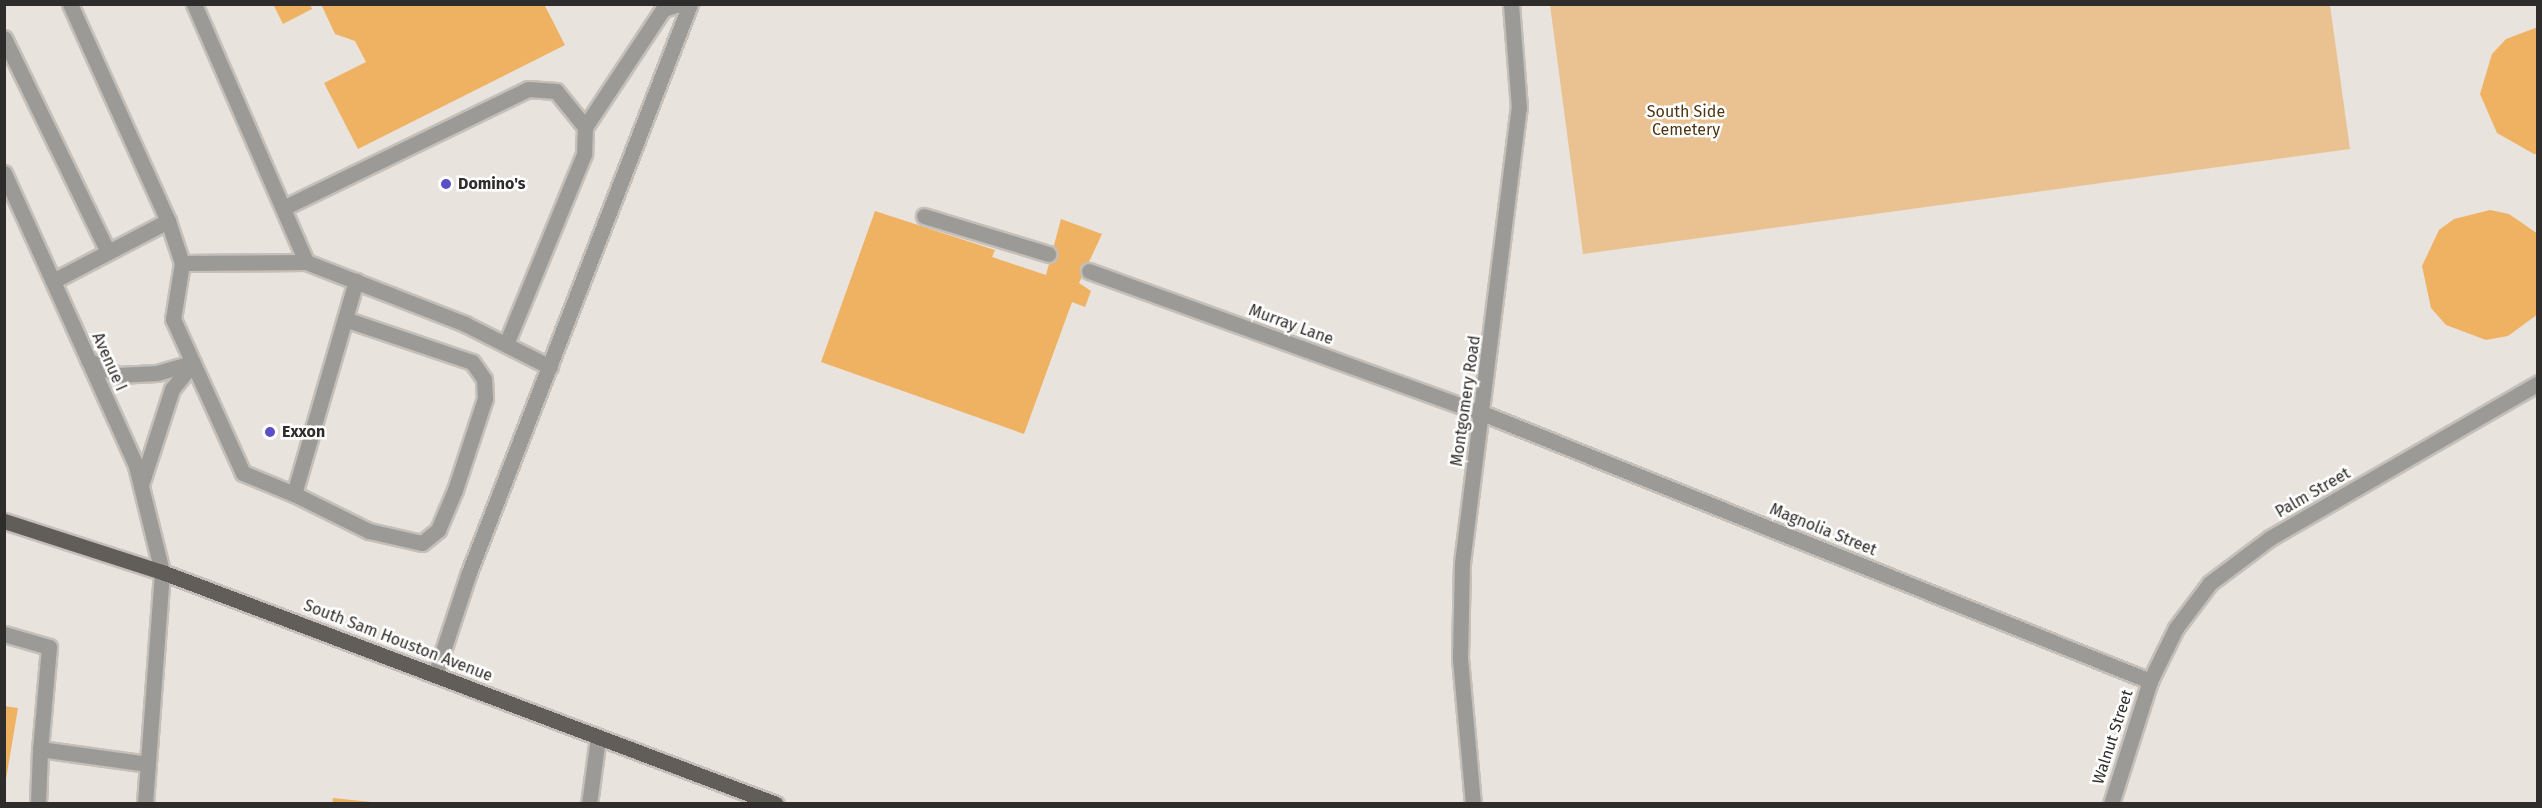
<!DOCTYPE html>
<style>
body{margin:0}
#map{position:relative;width:2542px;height:808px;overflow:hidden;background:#e9e3dd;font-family:"Fira Sans",sans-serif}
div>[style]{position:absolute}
.green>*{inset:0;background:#eac292}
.building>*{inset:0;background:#efb263}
.roads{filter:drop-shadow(2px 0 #c4bfb9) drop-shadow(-2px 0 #c4bfb9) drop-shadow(0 2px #c4bfb9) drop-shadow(0 -2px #c4bfb9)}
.service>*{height:15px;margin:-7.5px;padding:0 7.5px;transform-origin:7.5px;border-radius:7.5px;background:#9c9a97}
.minor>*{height:15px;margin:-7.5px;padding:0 7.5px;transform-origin:7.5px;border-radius:7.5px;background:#9c9a97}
.primary>*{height:15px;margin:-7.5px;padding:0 7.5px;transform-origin:7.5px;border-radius:7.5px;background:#615d59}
.dots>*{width:16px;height:16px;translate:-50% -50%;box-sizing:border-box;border:3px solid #fff;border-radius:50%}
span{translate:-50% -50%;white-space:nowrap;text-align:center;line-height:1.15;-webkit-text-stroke:5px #fff;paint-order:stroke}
.park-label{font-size:16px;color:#4e3513}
.poi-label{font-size:16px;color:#2f2d2b;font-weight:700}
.left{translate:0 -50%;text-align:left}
.street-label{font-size:16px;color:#2f2d2b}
.frame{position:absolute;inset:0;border:6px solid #2f2d2b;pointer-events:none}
</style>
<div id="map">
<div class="green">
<div style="clip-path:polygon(1550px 5px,2330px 5px,2350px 149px,1583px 254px)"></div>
</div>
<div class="building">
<div style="clip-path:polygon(273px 4px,310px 4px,312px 9px,283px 24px)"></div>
<div style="clip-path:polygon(321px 4px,544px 4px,565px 45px,358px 149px,324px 83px,366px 62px,355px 41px,335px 34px)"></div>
<div style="clip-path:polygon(2538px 27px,2538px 154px,2534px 154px,2497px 133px,2480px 94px,2492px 54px,2506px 39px)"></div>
<div style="clip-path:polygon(2490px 210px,2509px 214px,2538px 234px,2538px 314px,2508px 336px,2486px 340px,2446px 325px,2431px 308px,2422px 266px,2439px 230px,2454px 219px)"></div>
<div style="clip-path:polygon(875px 211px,995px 250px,992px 257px,1046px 275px,1061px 219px,1102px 234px,1079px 283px,1091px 291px,1085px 307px,1072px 302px,1024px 434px,821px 362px)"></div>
<div style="clip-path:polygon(4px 706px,18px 708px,6px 779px,4px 779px)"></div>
<div style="clip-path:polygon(333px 798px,371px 802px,371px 804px,332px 804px)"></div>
</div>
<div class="roads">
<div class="service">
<div style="left:70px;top:4px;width:238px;rotate:65.7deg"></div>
<div style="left:194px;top:4px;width:281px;rotate:66.5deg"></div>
<div style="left:4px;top:38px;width:238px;rotate:64.1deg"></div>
<div style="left:585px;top:127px;width:141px;rotate:-56.5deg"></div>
<div style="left:663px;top:9px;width:17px;rotate:-17deg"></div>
<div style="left:283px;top:208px;width:272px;rotate:-25.9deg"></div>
<div style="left:528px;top:89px;width:28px;rotate:4deg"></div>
<div style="left:556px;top:91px;width:46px;rotate:51.1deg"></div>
<div style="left:585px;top:127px;width:27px;rotate:92deg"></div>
<div style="left:584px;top:154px;width:205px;rotate:112.3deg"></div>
<div style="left:924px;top:216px;width:130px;rotate:17deg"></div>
<div style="left:182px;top:263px;width:57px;rotate:99.1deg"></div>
<div style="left:173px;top:319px;width:169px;rotate:65.6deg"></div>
<div style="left:243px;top:473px;width:55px;rotate:22.4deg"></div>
<div style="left:294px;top:494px;width:222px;rotate:-73.8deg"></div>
<div style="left:1089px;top:271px;width:418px;rotate:19.9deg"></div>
<div style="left:53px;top:281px;width:130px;rotate:-27.6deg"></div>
<div style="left:168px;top:221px;width:44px;rotate:71.6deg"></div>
<div style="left:182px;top:263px;width:124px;rotate:-0.5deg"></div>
<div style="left:306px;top:262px;width:171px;rotate:21.3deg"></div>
<div style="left:465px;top:324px;width:95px;rotate:26.8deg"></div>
<div style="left:88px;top:360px;width:34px;rotate:27deg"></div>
<div style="left:118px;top:375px;width:39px;rotate:-3deg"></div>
<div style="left:157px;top:373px;width:37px;rotate:-16deg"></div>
<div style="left:141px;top:485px;width:101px;rotate:-72.1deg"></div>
<div style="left:172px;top:389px;width:33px;rotate:-51deg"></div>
<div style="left:294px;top:494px;width:84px;rotate:26.3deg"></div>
<div style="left:369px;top:531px;width:54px;rotate:12.8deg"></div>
<div style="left:422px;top:543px;width:21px;rotate:-39deg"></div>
<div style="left:438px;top:530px;width:43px;rotate:-67deg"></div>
<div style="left:455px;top:490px;width:97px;rotate:-71.9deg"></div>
<div style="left:485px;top:398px;width:19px;rotate:-93deg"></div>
<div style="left:484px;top:379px;width:21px;rotate:-125deg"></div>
<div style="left:472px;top:362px;width:134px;rotate:-161.3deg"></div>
<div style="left:4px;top:634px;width:47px;rotate:16.1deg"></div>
<div style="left:49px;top:647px;width:102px;rotate:95deg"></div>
<div style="left:40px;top:749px;width:109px;rotate:7.9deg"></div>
<div style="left:435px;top:675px;width:105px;rotate:-71.7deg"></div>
<div style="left:468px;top:575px;width:613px;rotate:-68.75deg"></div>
<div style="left:38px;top:804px;width:55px;rotate:-87.9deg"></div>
<div style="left:589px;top:804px;width:68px;rotate:-82.3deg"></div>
</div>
<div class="minor">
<div style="left:4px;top:173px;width:321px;rotate:65.7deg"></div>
<div style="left:136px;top:466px;width:109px;rotate:76.2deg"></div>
<div style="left:162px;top:572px;width:233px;rotate:94.2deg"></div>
<div style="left:1482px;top:413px;width:720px;rotate:21.86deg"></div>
<div style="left:1473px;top:804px;width:147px;rotate:-95.1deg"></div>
<div style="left:1460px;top:658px;width:95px;rotate:-88.8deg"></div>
<div style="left:1462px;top:563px;width:459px;rotate:-82.9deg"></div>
<div style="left:1519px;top:108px;width:104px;rotate:-94.4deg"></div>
<div style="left:2111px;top:804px;width:129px;rotate:-72.4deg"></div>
<div style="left:2150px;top:681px;width:59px;rotate:-63.9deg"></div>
<div style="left:2176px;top:628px;width:56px;rotate:-52.9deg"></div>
<div style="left:2210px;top:583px;width:75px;rotate:-36.9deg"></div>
<div style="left:2270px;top:538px;width:310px;rotate:-30deg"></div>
</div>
<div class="primary">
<div style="left:4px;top:521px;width:166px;rotate:17.9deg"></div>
<div style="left:162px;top:572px;width:656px;rotate:20.7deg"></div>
</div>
</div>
<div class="dots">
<div style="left:446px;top:184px;background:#5a4fc7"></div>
<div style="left:270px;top:432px;background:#5a4fc7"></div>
</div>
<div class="park-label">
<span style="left:1686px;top:121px">South Side<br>Cemetery</span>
</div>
<div class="poi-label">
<span class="left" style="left:458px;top:184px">Domino's</span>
<span class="left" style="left:282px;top:432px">Exxon</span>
</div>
<div class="street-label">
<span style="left:1291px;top:325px;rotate:20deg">Murray Lane</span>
<span style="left:109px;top:362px;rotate:66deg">Avenue I</span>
<span style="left:1466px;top:401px;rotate:-82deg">Montgomery Road</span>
<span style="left:2313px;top:493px;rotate:-30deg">Palm Street</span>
<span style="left:1823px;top:530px;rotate:22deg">Magnolia Street</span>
<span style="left:398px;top:641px;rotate:21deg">South Sam Houston Avenue</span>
<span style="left:2113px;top:737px;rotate:-72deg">Walnut Street</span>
</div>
<div class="frame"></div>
</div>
